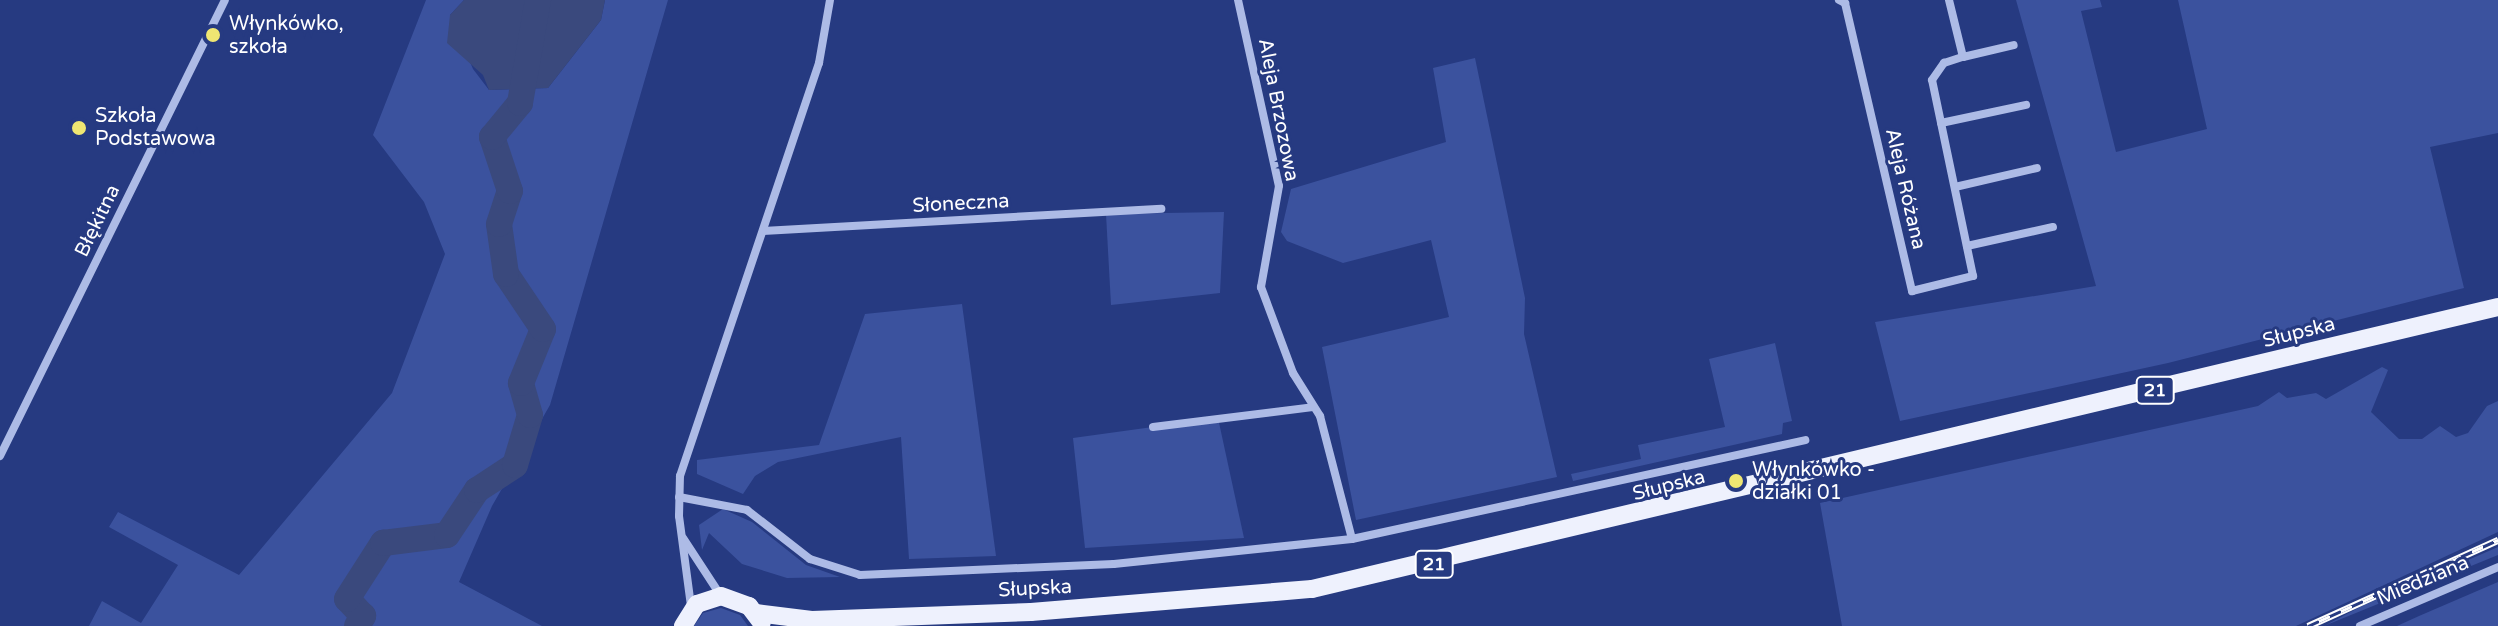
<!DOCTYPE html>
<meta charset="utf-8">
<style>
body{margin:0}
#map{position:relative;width:2498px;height:626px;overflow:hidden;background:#263a81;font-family:"Varela Round",sans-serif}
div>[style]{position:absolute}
.green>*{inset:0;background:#3b529e}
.water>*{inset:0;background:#3a497d}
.river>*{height:26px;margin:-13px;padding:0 13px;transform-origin:13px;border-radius:13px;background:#3a497d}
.street>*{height:8px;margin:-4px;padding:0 4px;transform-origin:4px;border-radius:4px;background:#adbbe6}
.primary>*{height:18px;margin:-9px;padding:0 9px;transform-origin:9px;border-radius:9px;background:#eef1fd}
.rail>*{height:7px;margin-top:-3.5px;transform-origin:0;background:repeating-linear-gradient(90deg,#263a81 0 12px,#fff 0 24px);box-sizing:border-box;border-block:2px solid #fff}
.dots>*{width:22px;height:22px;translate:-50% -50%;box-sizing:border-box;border:4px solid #263a81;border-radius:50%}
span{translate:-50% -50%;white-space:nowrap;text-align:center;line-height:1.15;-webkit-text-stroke:6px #263a81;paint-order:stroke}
.shield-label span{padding:2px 6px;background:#263a81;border:2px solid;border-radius:6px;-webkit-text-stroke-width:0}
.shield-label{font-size:18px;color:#fff;font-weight:700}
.poi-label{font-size:20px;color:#fff}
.left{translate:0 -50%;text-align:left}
.street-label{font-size:20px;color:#fff}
</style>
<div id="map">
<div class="green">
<div style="clip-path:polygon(426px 0,464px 0,450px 15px,473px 69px,489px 90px,548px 88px,601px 20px,605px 0,668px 0,550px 405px,492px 506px,459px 582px,542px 626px,89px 626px,102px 601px,141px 623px,178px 565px,109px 527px,118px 512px,239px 575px,392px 393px,445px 254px,424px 202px,373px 135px)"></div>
<div style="clip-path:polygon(2016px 0,2100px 0,2102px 7px,2081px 11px,2116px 152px,2207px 129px,2178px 0,2498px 0,2498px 133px,2430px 147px,2464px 288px,2168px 363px,1900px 421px,1875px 322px,2096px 286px)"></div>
<div style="clip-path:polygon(1475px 58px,1525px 298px,1524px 334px,1557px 477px,1356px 520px,1322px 347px,1449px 317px,1431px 240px,1343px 263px,1287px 241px,1281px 232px,1291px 189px,1446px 142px,1433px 68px)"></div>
<div style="clip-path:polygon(1224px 212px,1220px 293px,1111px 305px,1106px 214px)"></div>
<div style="clip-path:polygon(962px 304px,996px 556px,909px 559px,901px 437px,778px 462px,755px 476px,743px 494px,697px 474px,697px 460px,819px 445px,865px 314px)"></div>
<div style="clip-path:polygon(1775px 343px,1792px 421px,1783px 423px,1782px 434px,1573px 481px,1571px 474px,1641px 459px,1638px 445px,1725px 427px,1709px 359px)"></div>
<div style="clip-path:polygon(2382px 367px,2388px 370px,2371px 412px,2399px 439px,2422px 439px,2440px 426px,2456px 437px,2468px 433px,2487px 406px,2498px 401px,2498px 532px,2296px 626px,1842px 626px,1820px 503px,2258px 406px,2279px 392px,2287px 398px,2316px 393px,2326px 399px)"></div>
<div style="clip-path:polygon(1218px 418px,1244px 538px,1085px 548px,1073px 438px)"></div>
<div style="clip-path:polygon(723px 509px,752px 522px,806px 565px,840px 577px,787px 578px,742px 564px,709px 533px,702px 550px,699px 525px)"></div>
<div style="clip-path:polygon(2498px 547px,2498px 555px,2324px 626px,2360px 607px)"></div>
<div style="clip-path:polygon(2498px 582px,2498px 626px,2397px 626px,2419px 616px)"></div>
<div style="clip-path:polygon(721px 608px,740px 615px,748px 626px,694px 626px,703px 613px)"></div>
</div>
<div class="water">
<div style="clip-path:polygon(464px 0,605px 0,601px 20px,548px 88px,489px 90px,483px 75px,447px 43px,450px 15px)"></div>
</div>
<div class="river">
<div style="left:357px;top:626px;width:12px;rotate:-59deg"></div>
<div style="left:363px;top:616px;width:23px;rotate:-133deg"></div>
<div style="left:347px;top:599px;width:67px;rotate:-57.3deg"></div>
<div style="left:383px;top:543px;width:64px;rotate:-7.1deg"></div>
<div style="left:447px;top:535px;width:54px;rotate:-56.3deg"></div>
<div style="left:477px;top:490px;width:45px;rotate:-33.3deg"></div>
<div style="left:515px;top:465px;width:52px;rotate:-73.3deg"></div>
<div style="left:530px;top:415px;width:33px;rotate:-106deg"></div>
<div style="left:521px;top:383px;width:58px;rotate:-67.8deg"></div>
<div style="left:543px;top:329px;width:66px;rotate:-123.9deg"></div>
<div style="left:506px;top:274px;width:50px;rotate:-98deg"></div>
<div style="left:499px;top:224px;width:35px;rotate:-72deg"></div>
<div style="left:510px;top:191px;width:57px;rotate:-108.4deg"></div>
<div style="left:492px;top:137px;width:44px;rotate:-50.5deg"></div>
<div style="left:520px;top:103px;width:105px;rotate:-80.1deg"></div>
</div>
<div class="street">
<div style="left:1238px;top:0;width:190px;rotate:77.6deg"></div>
<div style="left:1279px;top:186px;width:103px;rotate:100.1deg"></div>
<div style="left:1261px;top:287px;width:92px;rotate:69.6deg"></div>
<div style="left:1293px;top:373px;width:51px;rotate:57.9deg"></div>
<div style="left:1320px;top:416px;width:127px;rotate:75.4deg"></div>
<div style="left:1839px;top:0;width:7px;rotate:27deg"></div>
<div style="left:1845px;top:3px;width:296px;rotate:76.9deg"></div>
<div style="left:1912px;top:291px;width:63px;rotate:-13.8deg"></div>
<div style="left:1973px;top:276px;width:200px;rotate:-101.8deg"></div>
<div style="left:1932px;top:80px;width:21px;rotate:-55deg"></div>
<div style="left:1944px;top:63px;width:20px;rotate:-18deg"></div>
<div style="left:1963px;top:57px;width:59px;rotate:-103.8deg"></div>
<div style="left:1963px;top:57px;width:52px;rotate:-13.2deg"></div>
<div style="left:1941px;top:123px;width:87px;rotate:-12deg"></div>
<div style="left:1955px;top:187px;width:84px;rotate:-13deg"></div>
<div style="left:763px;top:231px;width:399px;rotate:-3.2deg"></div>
<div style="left:1967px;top:246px;width:88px;rotate:-12.5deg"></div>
<div style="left:1153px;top:427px;width:161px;rotate:-7.1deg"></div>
<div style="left:0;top:456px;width:508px;rotate:-63.74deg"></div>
<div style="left:679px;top:497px;width:69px;rotate:10.8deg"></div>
<div style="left:747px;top:510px;width:80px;rotate:37.9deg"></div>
<div style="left:810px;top:559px;width:52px;rotate:17.7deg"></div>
<div style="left:860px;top:575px;width:254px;rotate:-2.5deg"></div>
<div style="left:1114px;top:564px;width:239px;rotate:-6deg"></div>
<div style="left:1352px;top:539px;width:464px;rotate:-12.3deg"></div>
<div style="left:683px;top:538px;width:69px;rotate:56.8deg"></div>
<div style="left:691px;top:606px;width:91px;rotate:-97.6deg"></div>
<div style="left:679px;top:516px;width:40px;rotate:-88.6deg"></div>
<div style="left:680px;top:476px;width:436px;rotate:-71.4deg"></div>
<div style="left:819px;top:63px;width:64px;rotate:-80.1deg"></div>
<div style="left:2360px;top:626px;width:150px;rotate:-23.1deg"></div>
</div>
<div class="primary">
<div style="left:756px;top:613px;width:56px;rotate:7.1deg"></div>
<div style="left:812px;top:620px;width:219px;rotate:-2.1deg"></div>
<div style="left:1031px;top:612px;width:282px;rotate:-4.7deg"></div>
<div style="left:1312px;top:589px;width:1219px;rotate:-13.38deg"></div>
<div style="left:683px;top:626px;width:26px;rotate:-58deg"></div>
<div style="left:697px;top:604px;width:25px;rotate:-18deg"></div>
<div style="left:721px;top:596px;width:30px;rotate:20deg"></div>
<div style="left:749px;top:606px;width:21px;rotate:53deg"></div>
</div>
<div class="rail">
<div style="left:2308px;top:626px;width:209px;rotate:-24.4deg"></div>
</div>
<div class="dots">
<div style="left:213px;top:35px;background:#efe672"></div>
<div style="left:79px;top:128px;background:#efe672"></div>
<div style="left:1736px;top:481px;background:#efe672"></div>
</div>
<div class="shield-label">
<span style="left:2155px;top:390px">21</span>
<span style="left:1434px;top:564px">21</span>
</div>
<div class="poi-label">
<span class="left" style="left:229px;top:36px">Włynkówko,<br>szkoła</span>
<span class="left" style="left:95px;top:128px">Szkoła<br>Podstawowa</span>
<span class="left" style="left:1752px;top:482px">Włynkówko -<br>działki 01</span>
</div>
<div class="street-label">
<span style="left:1278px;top:110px;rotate:79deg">Aleja Brzozowa</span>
<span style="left:1905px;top:189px;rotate:77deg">Aleja Różana</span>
<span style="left:961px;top:204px;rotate:-3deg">Słoneczna</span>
<span style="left:98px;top:221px;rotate:-64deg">Błękitna</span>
<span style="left:2299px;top:333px;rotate:-14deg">Słupska</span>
<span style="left:1669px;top:486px;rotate:-14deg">Słupska</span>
<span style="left:2423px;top:581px;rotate:-23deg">Miedziana</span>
<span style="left:1035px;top:589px;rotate:-3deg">Słupska</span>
</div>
</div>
